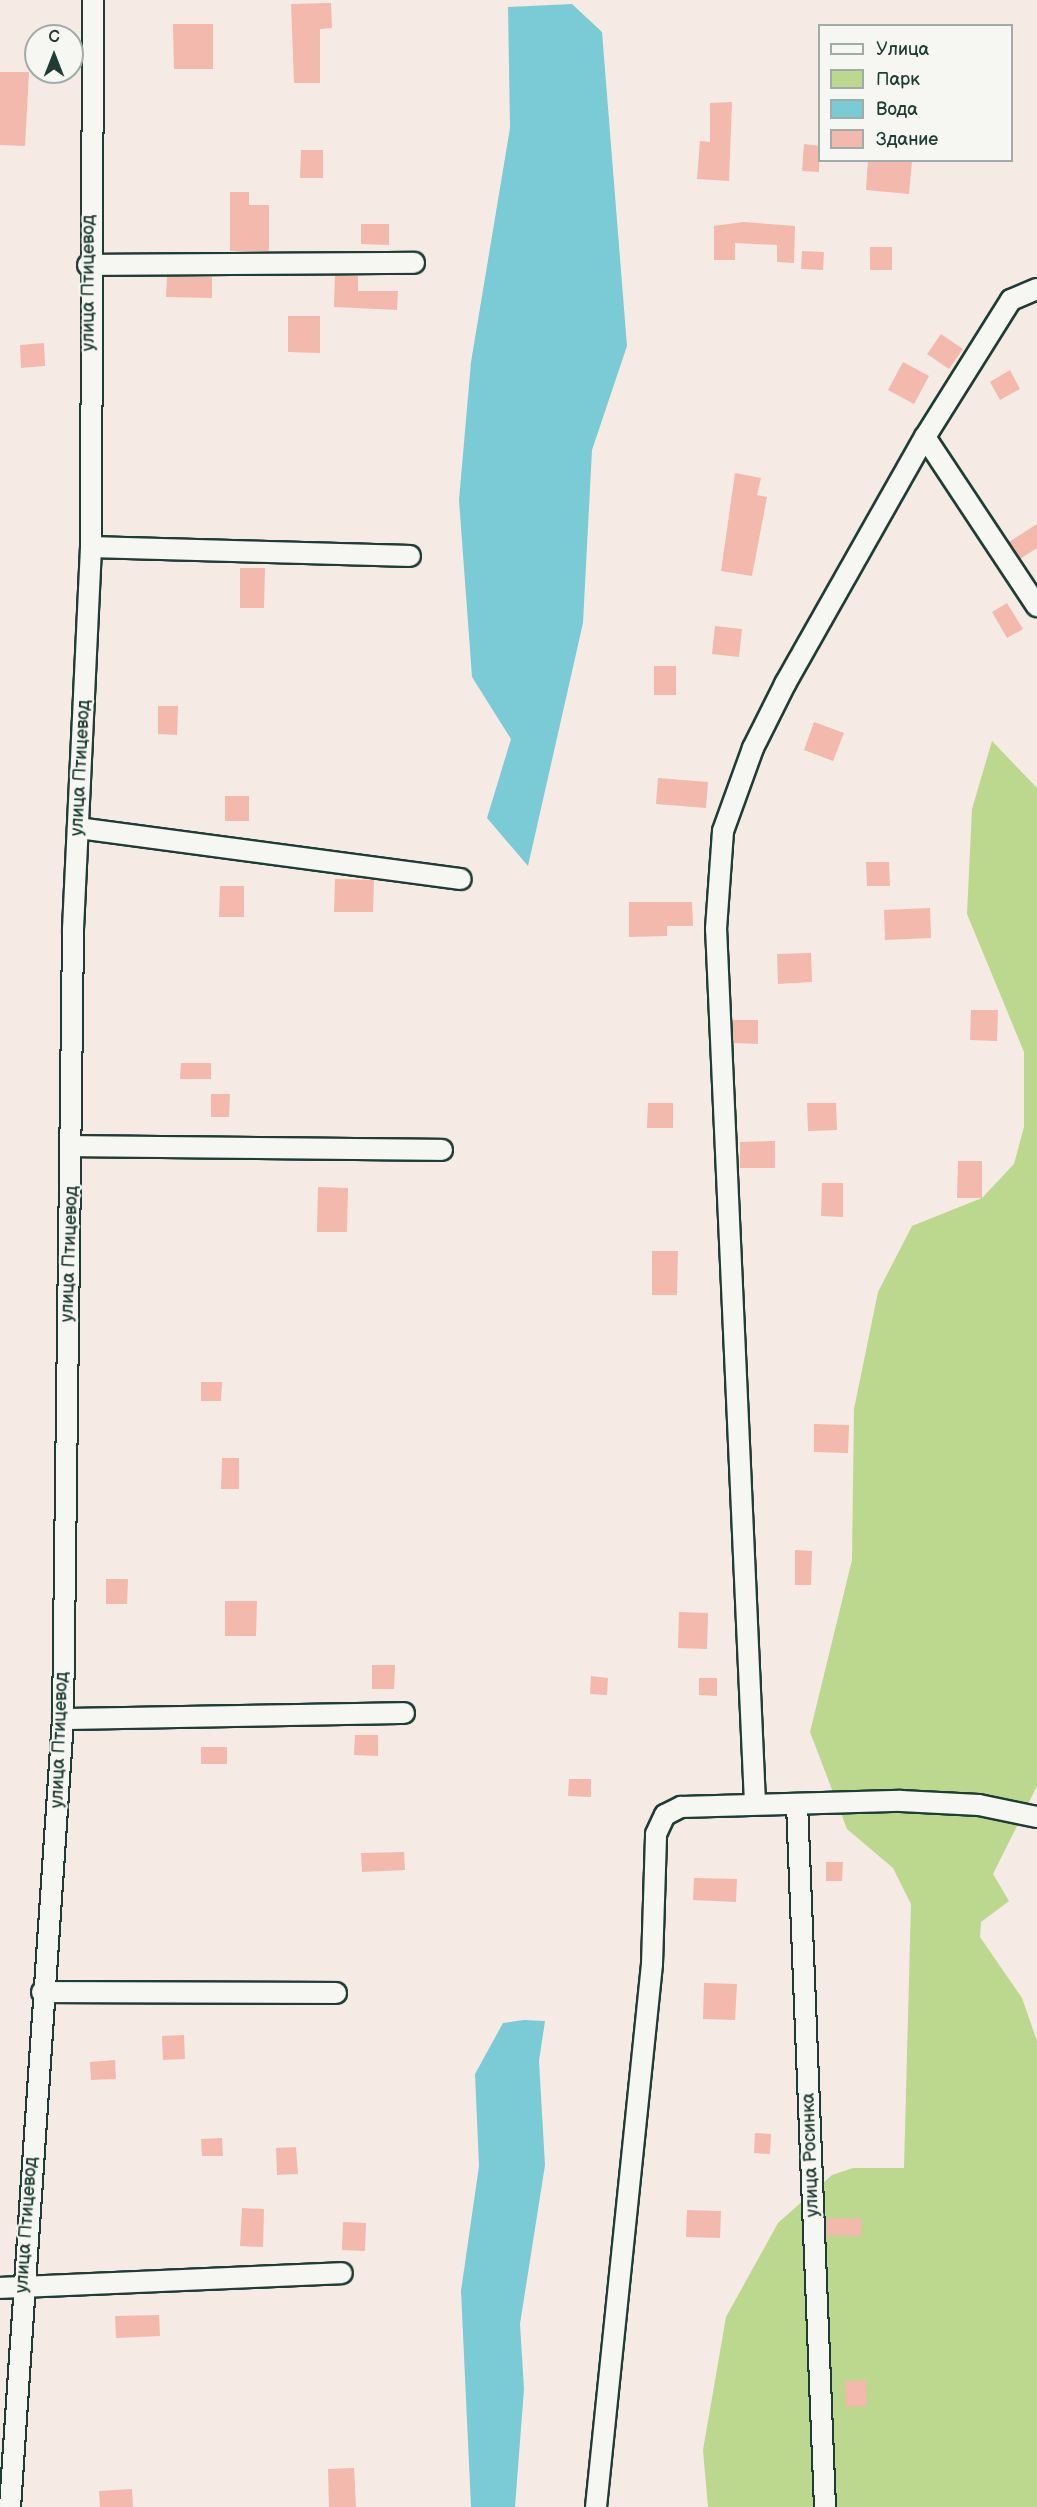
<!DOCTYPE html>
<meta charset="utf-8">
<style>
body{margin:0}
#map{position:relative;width:1037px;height:2507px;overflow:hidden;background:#f5eae4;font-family:"Balsamiq Sans",sans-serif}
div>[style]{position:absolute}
.green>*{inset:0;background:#bcd78e}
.water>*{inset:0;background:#7bcbd7}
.building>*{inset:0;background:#f3b9ad}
.roads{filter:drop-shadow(2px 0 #1f3d34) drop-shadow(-2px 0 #1f3d34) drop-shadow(0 2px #1f3d34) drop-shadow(0 -2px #1f3d34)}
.minor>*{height:20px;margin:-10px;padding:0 10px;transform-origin:10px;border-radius:10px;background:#f6f6f2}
span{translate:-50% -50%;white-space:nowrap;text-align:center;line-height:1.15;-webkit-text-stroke:4.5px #f6f6f2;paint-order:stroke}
.street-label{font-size:18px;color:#1f3d34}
.legend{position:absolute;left:818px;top:24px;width:195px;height:138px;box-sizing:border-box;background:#f6f6f2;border:2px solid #a0aca6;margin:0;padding:8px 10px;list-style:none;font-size:18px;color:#1f3d34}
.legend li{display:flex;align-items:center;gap:12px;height:30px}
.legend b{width:30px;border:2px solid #a0aca6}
.north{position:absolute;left:24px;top:24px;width:60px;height:60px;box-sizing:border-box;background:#f6f6f2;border:2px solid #a0aca6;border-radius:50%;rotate:0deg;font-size:16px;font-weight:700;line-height:24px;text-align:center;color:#1f3d34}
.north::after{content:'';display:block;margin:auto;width:21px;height:27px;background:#1f3d34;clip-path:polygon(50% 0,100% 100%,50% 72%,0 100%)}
</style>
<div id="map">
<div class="green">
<div style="clip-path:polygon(992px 741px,1037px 788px,1037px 1786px,993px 1874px,1009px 1901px,981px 1922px,980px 1937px,1022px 1998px,1037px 2041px,1037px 2507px,708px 2507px,703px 2450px,726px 2317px,778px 2223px,832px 2175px,853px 2168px,904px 2168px,911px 1904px,893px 1868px,847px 1829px,810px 1732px,852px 1560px,854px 1409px,878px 1292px,912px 1226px,982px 1198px,1014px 1164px,1024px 1127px,1024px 1052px,967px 914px,972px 809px)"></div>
</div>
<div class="water">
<div style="clip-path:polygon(572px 4px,602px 32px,627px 346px,592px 450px,583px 623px,528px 866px,487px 818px,511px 739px,472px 677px,459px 500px,471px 362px,510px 128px,508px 7px)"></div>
<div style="clip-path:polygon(524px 2020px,545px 2021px,539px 2061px,545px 2165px,520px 2324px,524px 2389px,515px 2507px,471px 2507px,461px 2291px,479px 2166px,475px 2074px,503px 2023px)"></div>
</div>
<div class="building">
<div style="clip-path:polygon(331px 3px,332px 28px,320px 29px,320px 83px,294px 83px,291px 4px)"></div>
<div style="clip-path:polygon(173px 24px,213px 24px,213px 69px,174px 69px)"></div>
<div style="clip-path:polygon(0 72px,29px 72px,25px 146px,0 145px)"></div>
<div style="clip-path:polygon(732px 102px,729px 181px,697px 179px,700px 141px,710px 142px,710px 103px)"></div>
<div style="clip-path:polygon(804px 144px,819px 146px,819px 172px,802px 171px)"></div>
<div style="clip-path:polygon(301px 150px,323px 150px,323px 178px,300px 178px)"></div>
<div style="clip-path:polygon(868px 160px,912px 161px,909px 194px,866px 190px)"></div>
<div style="clip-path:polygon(230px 192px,249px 192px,249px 205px,269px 205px,269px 251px,230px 251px)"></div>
<div style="clip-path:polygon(743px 222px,795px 226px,794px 263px,777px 262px,777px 245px,735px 243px,735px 260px,714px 260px,714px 226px)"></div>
<div style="clip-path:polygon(361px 224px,389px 224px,389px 245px,361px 244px)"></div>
<div style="clip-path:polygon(870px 247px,892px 247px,892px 270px,870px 270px)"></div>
<div style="clip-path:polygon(802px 251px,824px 252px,823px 270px,801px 269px)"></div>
<div style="clip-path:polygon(335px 275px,358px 276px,358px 291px,398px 291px,397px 310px,334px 307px)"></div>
<div style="clip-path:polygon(167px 277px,212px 277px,212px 298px,166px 297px)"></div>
<div style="clip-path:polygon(288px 316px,320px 316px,320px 353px,288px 352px)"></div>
<div style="clip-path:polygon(941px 334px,963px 349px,949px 369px,927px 354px)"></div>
<div style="clip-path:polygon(44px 343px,45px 366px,21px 368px,20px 345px)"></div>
<div style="clip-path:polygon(903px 362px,929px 376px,914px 404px,888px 390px)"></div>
<div style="clip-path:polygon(1010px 370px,1020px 389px,1000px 400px,990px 382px)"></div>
<div style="clip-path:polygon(735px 473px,761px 478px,757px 495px,767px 497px,752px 576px,721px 571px)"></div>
<div style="clip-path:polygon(1037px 524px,1037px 548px,1020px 559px,1009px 542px)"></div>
<div style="clip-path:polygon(240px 568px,265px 568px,264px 608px,240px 608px)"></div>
<div style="clip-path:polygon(1007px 603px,1023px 629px,1007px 638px,992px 612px)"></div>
<div style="clip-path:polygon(715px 626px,742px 629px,739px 657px,712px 654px)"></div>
<div style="clip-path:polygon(654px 666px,676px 666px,676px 695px,654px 695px)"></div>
<div style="clip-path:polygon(158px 706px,178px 706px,177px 735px,158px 734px)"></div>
<div style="clip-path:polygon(814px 722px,844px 733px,833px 761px,804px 750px)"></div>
<div style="clip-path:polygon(658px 778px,708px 782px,706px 808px,656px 804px)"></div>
<div style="clip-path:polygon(225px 796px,249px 796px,249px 821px,225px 821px)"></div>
<div style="clip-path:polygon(866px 862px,889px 862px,890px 886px,867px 886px)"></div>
<div style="clip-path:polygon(335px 879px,374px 880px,373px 912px,334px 912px)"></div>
<div style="clip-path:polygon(220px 886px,244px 886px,244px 917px,219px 917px)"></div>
<div style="clip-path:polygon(629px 902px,692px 902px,693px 926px,667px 926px,667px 936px,629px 937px)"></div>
<div style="clip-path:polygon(930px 908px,931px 938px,885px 940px,884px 910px)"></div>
<div style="clip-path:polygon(811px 953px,812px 982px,778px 984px,777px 954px)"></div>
<div style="clip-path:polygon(971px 1010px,998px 1010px,997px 1041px,970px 1040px)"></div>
<div style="clip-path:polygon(732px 1020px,758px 1020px,758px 1044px,733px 1043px)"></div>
<div style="clip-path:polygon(181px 1063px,211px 1063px,211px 1079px,180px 1079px)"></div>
<div style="clip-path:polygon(211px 1094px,230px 1094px,229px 1117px,211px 1117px)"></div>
<div style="clip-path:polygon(648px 1103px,673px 1103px,673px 1128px,647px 1128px)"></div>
<div style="clip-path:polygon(807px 1103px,836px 1103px,837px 1130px,808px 1131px)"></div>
<div style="clip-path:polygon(775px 1141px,775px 1168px,740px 1168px,740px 1142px)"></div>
<div style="clip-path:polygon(958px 1161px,982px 1161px,982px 1198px,957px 1198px)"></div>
<div style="clip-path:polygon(822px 1183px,843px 1183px,843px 1217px,821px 1216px)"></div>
<div style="clip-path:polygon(318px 1187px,348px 1188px,347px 1232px,317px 1232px)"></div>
<div style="clip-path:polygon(652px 1251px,678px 1251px,677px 1295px,652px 1295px)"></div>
<div style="clip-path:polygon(201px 1382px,222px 1382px,221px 1401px,201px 1401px)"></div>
<div style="clip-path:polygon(814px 1424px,849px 1425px,848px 1453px,814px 1452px)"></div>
<div style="clip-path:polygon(222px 1458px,239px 1458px,239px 1489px,221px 1489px)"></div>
<div style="clip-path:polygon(795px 1550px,812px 1551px,811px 1585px,795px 1585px)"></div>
<div style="clip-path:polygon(106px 1579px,128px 1579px,127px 1604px,106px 1604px)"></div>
<div style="clip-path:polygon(225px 1601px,257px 1601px,256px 1636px,225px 1636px)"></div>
<div style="clip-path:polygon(679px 1612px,708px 1613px,707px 1649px,678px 1648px)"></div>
<div style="clip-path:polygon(372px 1665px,395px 1665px,394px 1689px,372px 1689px)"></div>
<div style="clip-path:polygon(591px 1676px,608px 1678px,607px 1695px,590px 1694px)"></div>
<div style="clip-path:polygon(699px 1678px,717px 1678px,717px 1696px,699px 1695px)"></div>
<div style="clip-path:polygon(355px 1735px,378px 1735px,378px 1756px,354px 1755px)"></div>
<div style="clip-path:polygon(201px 1747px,227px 1747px,227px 1764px,201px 1764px)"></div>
<div style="clip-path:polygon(569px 1779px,591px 1779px,591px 1797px,568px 1796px)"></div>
<div style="clip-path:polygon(404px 1852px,405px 1870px,362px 1872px,361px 1853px)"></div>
<div style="clip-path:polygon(826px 1862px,843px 1862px,842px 1881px,826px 1881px)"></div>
<div style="clip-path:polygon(694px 1878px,737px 1879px,736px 1902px,693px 1900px)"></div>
<div style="clip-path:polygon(704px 1983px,737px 1984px,735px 2020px,703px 2019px)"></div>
<div style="clip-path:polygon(184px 2035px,185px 2059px,163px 2060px,162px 2036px)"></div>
<div style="clip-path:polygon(115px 2060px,116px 2079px,91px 2080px,90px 2062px)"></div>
<div style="clip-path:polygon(755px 2133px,771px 2134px,770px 2154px,754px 2153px)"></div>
<div style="clip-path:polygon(222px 2138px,223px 2156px,202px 2156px,201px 2139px)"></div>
<div style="clip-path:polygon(296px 2147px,298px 2174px,277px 2175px,276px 2148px)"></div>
<div style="clip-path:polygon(242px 2208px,264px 2209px,263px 2247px,240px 2246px)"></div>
<div style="clip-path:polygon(687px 2210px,721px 2211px,720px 2238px,686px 2237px)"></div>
<div style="clip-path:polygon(827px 2218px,862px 2219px,861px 2236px,826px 2235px)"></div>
<div style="clip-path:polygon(343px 2222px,366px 2223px,365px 2251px,342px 2250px)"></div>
<div style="clip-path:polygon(159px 2315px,160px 2336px,116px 2338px,115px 2316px)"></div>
<div style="clip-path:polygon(866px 2380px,867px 2406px,846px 2407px,845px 2381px)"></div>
<div style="clip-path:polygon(354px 2468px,356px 2507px,329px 2507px,328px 2469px)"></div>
<div style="clip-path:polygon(132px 2489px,133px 2507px,100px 2507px,99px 2491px)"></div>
</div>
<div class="roads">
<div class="minor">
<div style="left:88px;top:265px;width:326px;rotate:-0.4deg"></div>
<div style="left:925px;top:437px;width:203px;rotate:56.5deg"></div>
<div style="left:91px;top:547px;width:319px;rotate:1.6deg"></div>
<div style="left:78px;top:828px;width:386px;rotate:7.6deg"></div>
<div style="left:73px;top:1146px;width:369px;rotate:0.6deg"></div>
<div style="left:63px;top:1719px;width:341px;rotate:-1deg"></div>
<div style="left:755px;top:1803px;width:875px;rotate:-92.55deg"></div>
<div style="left:716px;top:929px;width:98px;rotate:-85.9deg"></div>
<div style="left:723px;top:831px;width:88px;rotate:-70.1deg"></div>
<div style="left:753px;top:748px;width:72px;rotate:-63.4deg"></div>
<div style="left:785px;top:684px;width:284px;rotate:-60.5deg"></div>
<div style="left:925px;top:437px;width:162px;rotate:-57.9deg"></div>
<div style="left:1011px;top:300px;width:28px;rotate:-23deg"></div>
<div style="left:797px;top:1804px;width:704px;rotate:87.72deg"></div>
<div style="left:42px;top:1992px;width:294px;rotate:0.2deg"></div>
<div style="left:0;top:2288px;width:342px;rotate:-2.5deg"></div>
<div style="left:10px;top:2507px;width:790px;rotate:-86.15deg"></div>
<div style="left:63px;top:1719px;width:790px;rotate:-89.27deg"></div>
<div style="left:73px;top:929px;width:382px;rotate:-87.3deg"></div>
<div style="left:91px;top:547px;width:547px;rotate:-89.79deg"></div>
<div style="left:596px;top:2507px;width:546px;rotate:-84.11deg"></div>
<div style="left:652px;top:1964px;width:130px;rotate:-88.2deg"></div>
<div style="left:656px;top:1834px;width:21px;rotate:-65deg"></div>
<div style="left:665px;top:1815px;width:18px;rotate:-27deg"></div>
<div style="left:681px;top:1807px;width:220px;rotate:-1.6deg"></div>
<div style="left:901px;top:1801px;width:78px;rotate:2.9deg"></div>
<div style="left:979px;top:1805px;width:59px;rotate:11.7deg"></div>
</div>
</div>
<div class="street-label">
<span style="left:89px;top:283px;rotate:-90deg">улица Птицевод</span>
<span style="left:81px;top:768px;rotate:-87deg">улица Птицевод</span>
<span style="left:70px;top:1254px;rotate:-88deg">улица Птицевод</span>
<span style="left:60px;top:1740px;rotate:-88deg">улица Птицевод</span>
<span style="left:811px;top:2155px;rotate:-92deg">улица Росинка</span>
<span style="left:27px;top:2225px;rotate:-86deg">улица Птицевод</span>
</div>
<ul class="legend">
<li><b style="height:8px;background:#f6f6f2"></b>Улица</li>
<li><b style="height:16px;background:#bcd78e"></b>Парк</li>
<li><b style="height:16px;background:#7bcbd7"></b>Вода</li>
<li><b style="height:16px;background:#f3b9ad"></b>Здание</li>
</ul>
<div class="north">С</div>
</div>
